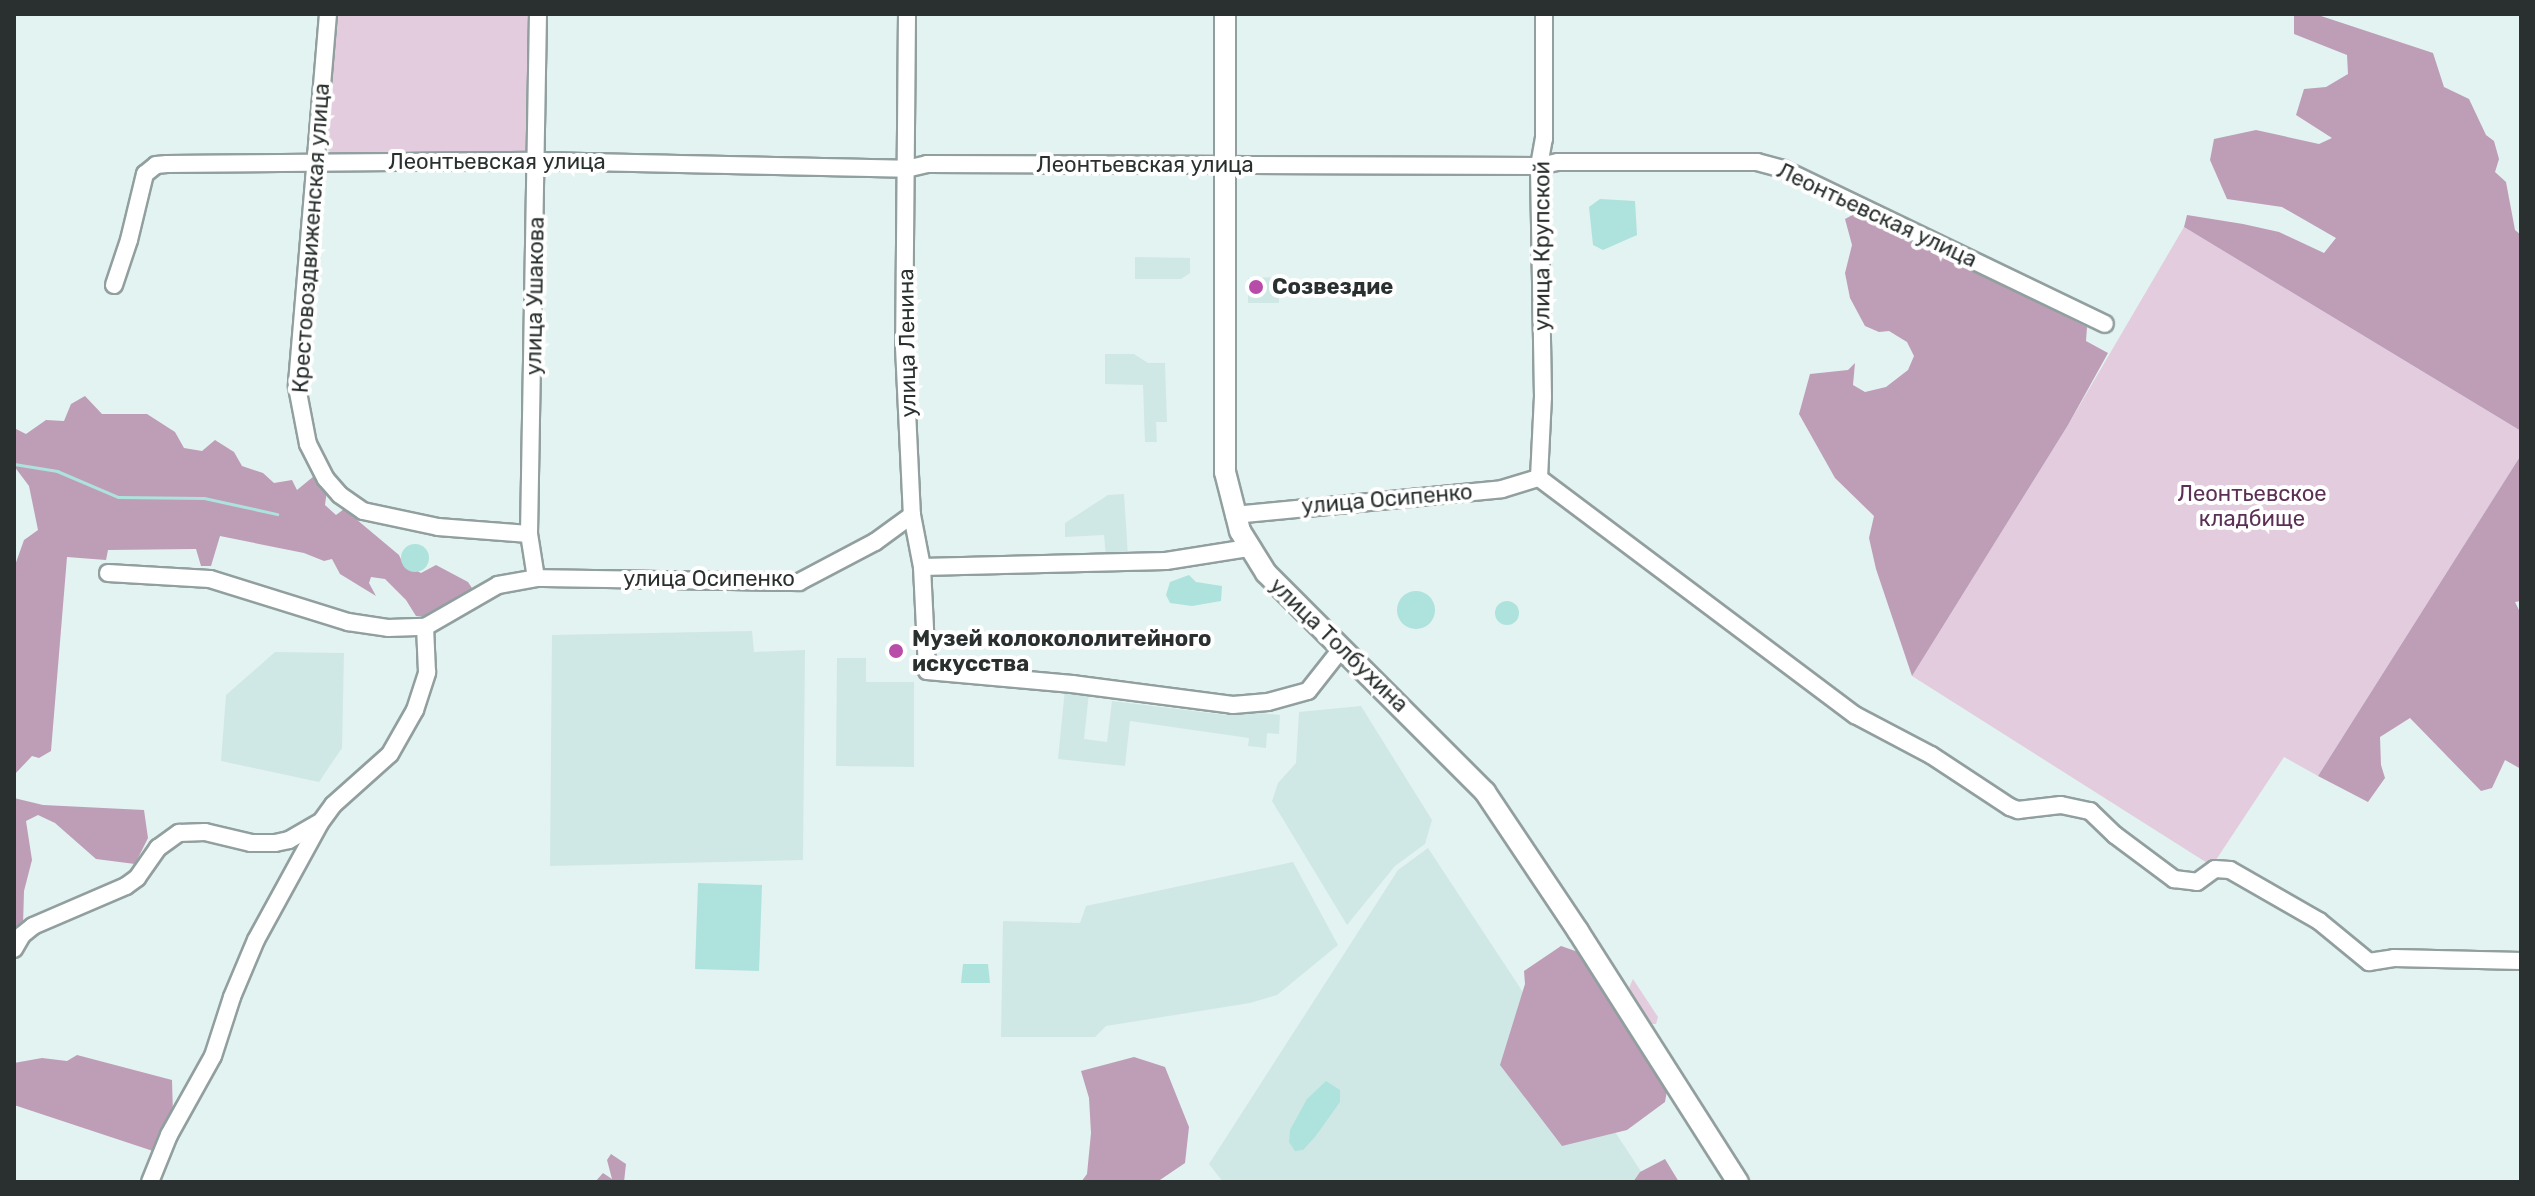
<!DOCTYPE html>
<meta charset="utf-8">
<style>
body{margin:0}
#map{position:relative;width:2535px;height:1196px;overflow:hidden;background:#e3f3f1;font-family:Rubik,sans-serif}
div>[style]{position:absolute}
.built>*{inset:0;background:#d0e8e5}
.green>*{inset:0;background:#e3ccde}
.forest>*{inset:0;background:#be9db7}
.water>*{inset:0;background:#aee2dc}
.round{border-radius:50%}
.stream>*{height:3px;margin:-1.5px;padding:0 1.5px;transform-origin:1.5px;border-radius:1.5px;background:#aee2dc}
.roads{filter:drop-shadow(2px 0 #919f9e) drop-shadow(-2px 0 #919f9e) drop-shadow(0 2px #919f9e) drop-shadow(0 -2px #919f9e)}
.minor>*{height:16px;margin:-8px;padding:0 8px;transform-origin:8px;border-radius:8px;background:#fff}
.major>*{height:20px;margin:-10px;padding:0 10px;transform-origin:10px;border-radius:10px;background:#fff}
.dots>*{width:22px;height:22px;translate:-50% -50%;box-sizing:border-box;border:4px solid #fff;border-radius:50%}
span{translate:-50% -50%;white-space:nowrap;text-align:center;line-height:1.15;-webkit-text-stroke:8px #fff;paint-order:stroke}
.street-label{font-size:22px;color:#2a302f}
.poi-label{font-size:22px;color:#2a302f;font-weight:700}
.left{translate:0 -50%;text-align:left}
.park-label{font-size:22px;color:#5c3055}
.frame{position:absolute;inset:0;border:16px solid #2a302f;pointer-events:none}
</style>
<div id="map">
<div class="built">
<div style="clip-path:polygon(1135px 257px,1190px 258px,1190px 273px,1181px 279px,1135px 279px)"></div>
<div style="clip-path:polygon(1279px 277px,1279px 303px,1248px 303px,1248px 278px)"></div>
<div style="clip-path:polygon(1105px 354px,1134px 354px,1148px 363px,1165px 363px,1167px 422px,1156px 422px,1157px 442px,1145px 442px,1143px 385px,1105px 384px)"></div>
<div style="clip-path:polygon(1124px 494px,1128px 556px,1106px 557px,1104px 535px,1065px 537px,1065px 523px,1108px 495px)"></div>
<div style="clip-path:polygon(752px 631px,754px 652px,805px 650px,803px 860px,550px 866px,552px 635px)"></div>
<div style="clip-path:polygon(275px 652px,344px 653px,342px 748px,319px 782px,221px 761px,226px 695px)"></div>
<div style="clip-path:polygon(837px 658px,866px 658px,866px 682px,914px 682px,914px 767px,836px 766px)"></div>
<div style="clip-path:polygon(1065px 689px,1089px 693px,1084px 739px,1107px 742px,1112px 701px,1226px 715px,1228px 710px,1280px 715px,1279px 734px,1267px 733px,1266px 748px,1248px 746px,1249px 738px,1130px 721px,1125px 766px,1058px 759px)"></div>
<div style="clip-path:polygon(1361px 706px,1432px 820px,1425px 844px,1395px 866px,1347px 925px,1272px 801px,1278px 783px,1296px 763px,1299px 712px)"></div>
<div style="clip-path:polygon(1428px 848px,1648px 1182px,1223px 1182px,1209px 1164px,1398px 870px)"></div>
<div style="clip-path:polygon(1293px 862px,1338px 945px,1277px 995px,1250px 1003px,1106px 1026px,1095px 1037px,1001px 1037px,1003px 921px,1080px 923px,1086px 906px)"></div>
</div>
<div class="green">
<div style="clip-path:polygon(334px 14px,532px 14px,532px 153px,336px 156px,330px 152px,325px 146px)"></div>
<div style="clip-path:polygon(2184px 227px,2521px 431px,2521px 455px,2318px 776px,2284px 757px,2212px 866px,1912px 676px,2068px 425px)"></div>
<div style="clip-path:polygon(1633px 979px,1658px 1017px,1656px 1024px,1650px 1024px,1629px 988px)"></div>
</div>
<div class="forest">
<div style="clip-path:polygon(2294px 14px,2315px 14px,2433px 53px,2444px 87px,2469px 99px,2486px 135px,2494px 141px,2499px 159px,2495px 172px,2506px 182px,2515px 230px,2521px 235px,2521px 431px,2184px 227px,2187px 215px,2243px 224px,2279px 232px,2324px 253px,2336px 238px,2282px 207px,2227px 199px,2210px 160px,2214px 139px,2256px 130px,2319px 144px,2332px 138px,2296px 115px,2304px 89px,2326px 87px,2348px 74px,2347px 55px,2294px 34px)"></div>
<div style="clip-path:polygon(1858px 212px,2087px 327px,2086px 341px,2108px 353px,2068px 425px,1912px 676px,1876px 569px,1869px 538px,1874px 516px,1835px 478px,1799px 414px,1810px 374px,1848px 370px,1855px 363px,1853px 385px,1865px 392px,1886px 387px,1908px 370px,1914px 356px,1907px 342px,1889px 331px,1879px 332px,1865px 326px,1850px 298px,1845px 273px,1852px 245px,1845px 219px)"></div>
<div style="clip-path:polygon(85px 396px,102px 414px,147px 414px,175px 432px,184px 448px,202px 451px,215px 440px,234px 452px,242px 466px,263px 473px,274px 483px,292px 480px,297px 490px,314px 476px,327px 490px,325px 505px,336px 515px,344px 509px,399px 555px,403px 564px,421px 573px,436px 565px,468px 582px,472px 588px,430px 617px,416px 616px,406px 600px,385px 579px,371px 577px,369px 583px,376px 596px,340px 574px,332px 559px,324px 561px,304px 553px,220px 536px,211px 566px,201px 566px,196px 549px,108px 550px,106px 560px,67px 557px,51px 751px,39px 758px,32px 756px,14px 775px,14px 568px,24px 540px,38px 530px,29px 486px,14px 466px,14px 428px,26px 434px,46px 420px,64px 421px,71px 404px)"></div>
<div style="clip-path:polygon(2521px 455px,2521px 601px,2515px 602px,2521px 614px,2521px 769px,2505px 760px,2492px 788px,2481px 791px,2410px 718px,2380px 737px,2381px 765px,2385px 778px,2368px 802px,2318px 776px)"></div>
<div style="clip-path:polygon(14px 798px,43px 805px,144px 810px,148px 838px,135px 864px,96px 859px,55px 823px,38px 815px,26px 821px,32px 860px,24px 891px,23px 926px,14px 933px)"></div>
<div style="clip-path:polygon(1561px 946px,1581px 953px,1668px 1085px,1665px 1102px,1627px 1130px,1562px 1146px,1500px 1065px,1525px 984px,1524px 971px)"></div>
<div style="clip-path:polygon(77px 1055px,172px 1080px,173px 1115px,156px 1152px,14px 1105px,14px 1063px,42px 1058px,67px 1061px)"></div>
<div style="clip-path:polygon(1134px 1057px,1165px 1067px,1189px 1127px,1185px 1163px,1157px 1182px,1081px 1182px,1087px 1174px,1091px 1133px,1089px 1098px,1081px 1071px)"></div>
<div style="clip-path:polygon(611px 1154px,626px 1164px,624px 1182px,595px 1182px,603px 1173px,612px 1179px,607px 1160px)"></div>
<div style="clip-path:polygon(1665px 1159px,1679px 1182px,1633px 1182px,1640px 1172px)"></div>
</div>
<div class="water">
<div style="clip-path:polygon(1600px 199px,1635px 201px,1637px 235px,1603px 250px,1593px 245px,1589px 207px)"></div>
<div class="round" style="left:401px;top:544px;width:28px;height:28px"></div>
<div style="clip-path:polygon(1189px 575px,1196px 582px,1222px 586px,1221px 601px,1192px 606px,1170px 603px,1166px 595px,1170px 582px)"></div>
<div class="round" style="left:1397px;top:591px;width:38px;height:38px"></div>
<div class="round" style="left:1495px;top:601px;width:24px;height:24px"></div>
<div style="clip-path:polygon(698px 883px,762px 885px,759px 971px,695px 969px)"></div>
<div style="clip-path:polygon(963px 964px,988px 964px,990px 983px,961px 983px)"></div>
<div style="clip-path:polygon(1326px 1081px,1340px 1090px,1340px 1102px,1315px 1137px,1303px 1150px,1295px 1151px,1289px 1142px,1290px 1130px,1307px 1099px)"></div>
</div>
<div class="stream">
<div style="left:14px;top:464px;width:44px;rotate:9.2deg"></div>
<div style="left:57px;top:471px;width:66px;rotate:23.1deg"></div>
<div style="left:118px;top:497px;width:86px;rotate:0.7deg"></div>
<div style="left:204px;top:498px;width:75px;rotate:12.4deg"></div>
</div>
<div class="roads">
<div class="minor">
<div style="left:328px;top:14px;width:374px;rotate:94.8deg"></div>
<div style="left:297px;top:387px;width:58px;rotate:79.1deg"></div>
<div style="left:308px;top:444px;width:39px;rotate:63deg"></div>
<div style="left:326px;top:479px;width:21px;rotate:49deg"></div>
<div style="left:340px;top:495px;width:28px;rotate:35deg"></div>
<div style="left:363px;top:511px;width:77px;rotate:12deg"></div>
<div style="left:438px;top:527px;width:91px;rotate:4.4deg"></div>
<div style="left:907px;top:14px;width:333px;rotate:90.5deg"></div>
<div style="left:904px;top:347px;width:168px;rotate:87.3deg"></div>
<div style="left:912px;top:515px;width:53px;rotate:79.1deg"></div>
<div style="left:922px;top:567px;width:104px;rotate:87.2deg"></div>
<div style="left:927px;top:671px;width:146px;rotate:5.1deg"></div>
<div style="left:1072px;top:684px;width:162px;rotate:7.4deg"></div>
<div style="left:1233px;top:705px;width:35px;rotate:-5deg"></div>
<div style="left:1268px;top:702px;width:41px;rotate:-15.4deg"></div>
<div style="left:1308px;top:691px;width:53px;rotate:-51.8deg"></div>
<div style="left:114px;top:285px;width:47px;rotate:-71.6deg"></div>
<div style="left:129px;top:240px;width:68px;rotate:-76.4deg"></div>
<div style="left:145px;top:174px;width:14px;rotate:-39deg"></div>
<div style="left:156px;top:165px;width:11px;rotate:-5deg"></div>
<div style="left:167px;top:164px;width:371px;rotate:-0.5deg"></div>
<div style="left:538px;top:161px;width:368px;rotate:1.2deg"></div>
<div style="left:906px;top:169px;width:22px;rotate:-13deg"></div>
<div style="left:927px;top:164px;width:612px;rotate:0.19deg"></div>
<div style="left:1539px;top:166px;width:19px;rotate:-12deg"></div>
<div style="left:1558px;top:162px;width:199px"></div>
<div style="left:1757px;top:162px;width:27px;rotate:15deg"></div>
<div style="left:1783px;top:169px;width:357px;rotate:25.7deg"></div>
<div style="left:1539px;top:478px;width:395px;rotate:36.9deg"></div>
<div style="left:1855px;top:715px;width:86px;rotate:27.8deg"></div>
<div style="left:1931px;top:755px;width:95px;rotate:33.4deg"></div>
<div style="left:2010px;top:807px;width:9px;rotate:21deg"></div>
<div style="left:2018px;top:810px;width:43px;rotate:-6.6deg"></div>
<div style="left:2061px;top:805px;width:30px;rotate:12deg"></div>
<div style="left:2090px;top:811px;width:35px;rotate:44deg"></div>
<div style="left:2115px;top:835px;width:74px;rotate:36.7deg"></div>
<div style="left:2174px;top:879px;width:23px;rotate:7deg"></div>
<div style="left:2197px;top:882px;width:22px;rotate:-36deg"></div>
<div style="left:2215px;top:869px;width:15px;rotate:4deg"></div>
<div style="left:2230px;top:870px;width:103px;rotate:29.8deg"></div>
<div style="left:2319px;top:921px;width:65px;rotate:39.4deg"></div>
<div style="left:2369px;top:962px;width:25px;rotate:-9deg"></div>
<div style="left:2394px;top:958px;width:127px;rotate:1.4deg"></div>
<div style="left:1539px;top:478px;width:81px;rotate:-87.2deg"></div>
<div style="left:1543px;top:397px;width:231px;rotate:-91deg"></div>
<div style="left:1539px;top:166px;width:27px;rotate:-80deg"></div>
<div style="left:1544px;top:139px;width:125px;rotate:-90deg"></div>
<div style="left:1234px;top:515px;width:269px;rotate:-5.5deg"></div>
<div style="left:1502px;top:489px;width:39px;rotate:-17deg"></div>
<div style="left:922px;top:567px;width:244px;rotate:-1.4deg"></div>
<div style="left:1166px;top:561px;width:83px;rotate:-9deg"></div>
<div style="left:108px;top:573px;width:102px;rotate:3.4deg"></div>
<div style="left:210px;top:579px;width:145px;rotate:17.3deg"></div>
<div style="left:348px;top:622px;width:40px;rotate:8.5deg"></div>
<div style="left:388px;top:628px;width:37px;rotate:-2deg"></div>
<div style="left:425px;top:627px;width:84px;rotate:-29.9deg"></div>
<div style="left:498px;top:585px;width:39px;rotate:-10deg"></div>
<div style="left:536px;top:578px;width:263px;rotate:0.9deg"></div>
<div style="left:799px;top:582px;width:86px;rotate:-27.8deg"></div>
<div style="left:875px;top:542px;width:46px;rotate:-36.1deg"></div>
<div style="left:536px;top:578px;width:45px;rotate:-99deg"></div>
<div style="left:529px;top:534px;width:520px;rotate:-89.01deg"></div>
<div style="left:14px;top:949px;width:16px;rotate:-60deg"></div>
<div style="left:22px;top:935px;width:14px;rotate:-39deg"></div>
<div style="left:33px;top:926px;width:101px;rotate:-23.3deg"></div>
<div style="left:126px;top:886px;width:14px;rotate:-36deg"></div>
<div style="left:137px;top:878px;width:37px;rotate:-55deg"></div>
<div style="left:158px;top:848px;width:26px;rotate:-36deg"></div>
<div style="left:179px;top:833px;width:26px;rotate:-2deg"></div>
<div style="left:205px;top:832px;width:47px;rotate:13.4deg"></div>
<div style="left:251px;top:843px;width:24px"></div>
<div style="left:275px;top:843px;width:14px;rotate:-12deg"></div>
<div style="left:289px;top:840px;width:34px;rotate:-30deg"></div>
<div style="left:150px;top:1182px;width:51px;rotate:-68deg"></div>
<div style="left:169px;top:1135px;width:90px;rotate:-60.9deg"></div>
<div style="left:213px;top:1056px;width:62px;rotate:-72.1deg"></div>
<div style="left:232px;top:997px;width:62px;rotate:-67.2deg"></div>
<div style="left:256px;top:940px;width:133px;rotate:-61.3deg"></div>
<div style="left:320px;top:823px;width:22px;rotate:-54deg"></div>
<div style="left:333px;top:805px;width:76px;rotate:-41.8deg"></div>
<div style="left:390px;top:754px;width:51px;rotate:-60.4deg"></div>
<div style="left:415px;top:710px;width:40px;rotate:-72deg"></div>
<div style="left:427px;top:672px;width:45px;rotate:-92.5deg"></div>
</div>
<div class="major">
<div style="left:1225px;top:14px;width:458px;rotate:90deg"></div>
<div style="left:1225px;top:472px;width:61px;rotate:75.7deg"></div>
<div style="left:1240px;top:531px;width:49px;rotate:58.2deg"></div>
<div style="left:1266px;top:573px;width:310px;rotate:45deg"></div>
<div style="left:1485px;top:792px;width:167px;rotate:56.2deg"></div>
<div style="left:1578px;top:931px;width:298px;rotate:57.5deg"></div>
</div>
</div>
<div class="dots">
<div style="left:1256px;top:287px;background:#b94ba9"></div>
<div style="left:896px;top:651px;background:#b94ba9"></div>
</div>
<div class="street-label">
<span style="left:497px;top:162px">Леонтьевская улица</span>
<span style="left:1145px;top:165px">Леонтьевская улица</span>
<span style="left:1877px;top:215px;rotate:25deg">Леонтьевская улица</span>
<span style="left:311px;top:238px;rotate:-86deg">Крестовоздвиженская улица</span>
<span style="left:1542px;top:246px;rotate:-90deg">улица Крупской</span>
<span style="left:535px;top:296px;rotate:-89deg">улица Ушакова</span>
<span style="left:907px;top:343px;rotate:-91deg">улица Ленина</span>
<span style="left:1387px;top:499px;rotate:-5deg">улица Осипенко</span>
<span style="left:709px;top:579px">улица Осипенко</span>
<span style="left:1339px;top:645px;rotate:44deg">улица Толбухина</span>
</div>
<div class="poi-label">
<span class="left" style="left:1272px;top:287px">Созвездие</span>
<span class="left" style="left:912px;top:651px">Музей колокололитейного<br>искусства</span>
</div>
<div class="park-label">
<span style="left:2252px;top:506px">Леонтьевское<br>кладбище</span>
</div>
<div class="frame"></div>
</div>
